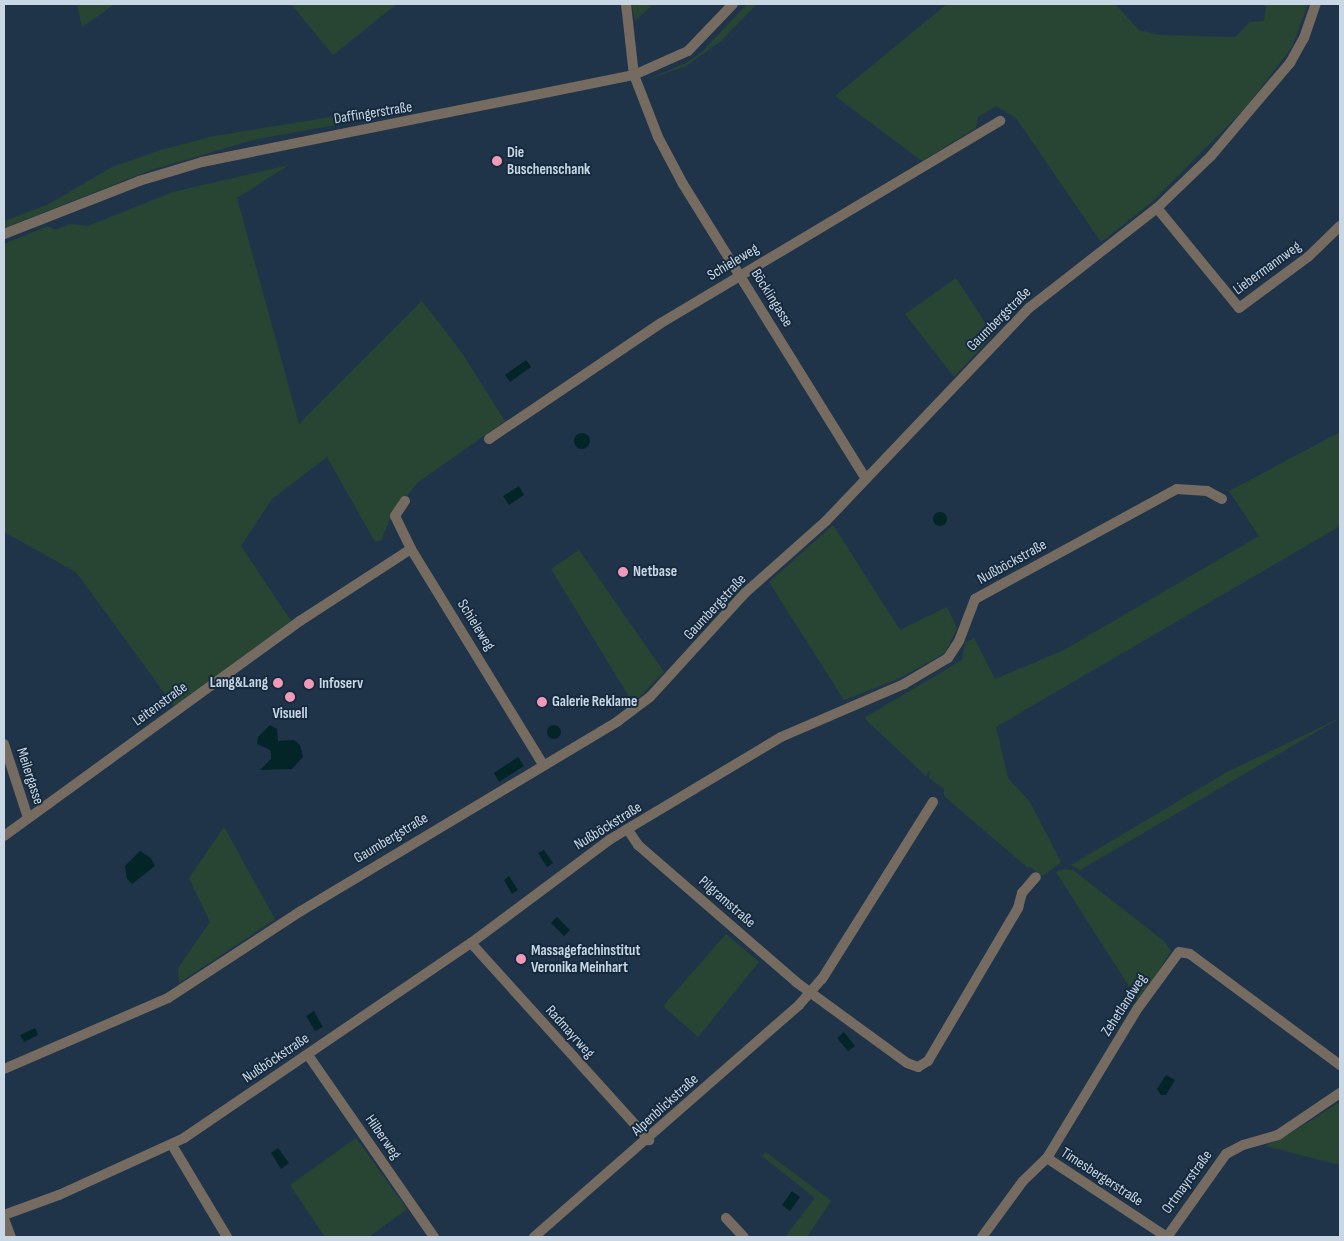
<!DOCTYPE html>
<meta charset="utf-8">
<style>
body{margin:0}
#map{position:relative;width:1344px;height:1241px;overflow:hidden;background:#1f3449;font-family:"Sofia Sans Condensed",sans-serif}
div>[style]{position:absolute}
.green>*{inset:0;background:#284534}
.water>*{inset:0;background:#042528}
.round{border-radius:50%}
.minor>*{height:10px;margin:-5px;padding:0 5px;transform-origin:5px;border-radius:5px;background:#756b60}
.dots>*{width:14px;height:14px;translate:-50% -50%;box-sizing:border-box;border:2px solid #152a3e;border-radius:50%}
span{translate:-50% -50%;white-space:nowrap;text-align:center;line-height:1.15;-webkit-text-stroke:4px #152a3e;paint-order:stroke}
.street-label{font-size:15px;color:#c9d6e3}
.poi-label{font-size:15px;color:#c9d6e3;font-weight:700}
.left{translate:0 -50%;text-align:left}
.right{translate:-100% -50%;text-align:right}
.frame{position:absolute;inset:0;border:5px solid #c9d6e3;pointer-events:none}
</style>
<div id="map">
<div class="green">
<div style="clip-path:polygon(77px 4px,115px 4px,82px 27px)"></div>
<div style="clip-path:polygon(291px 4px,397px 4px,333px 55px)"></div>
<div style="clip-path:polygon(632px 4px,653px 4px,635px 21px)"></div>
<div style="clip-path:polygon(747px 4px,757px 4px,721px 41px,686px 66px,644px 81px,686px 63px,702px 52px)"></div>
<div style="clip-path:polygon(947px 4px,1115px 4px,1139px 30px,1159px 35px,1235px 37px,1250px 22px,1264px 21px,1266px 4px,1308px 4px,1292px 47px,1247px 106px,1152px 202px,1101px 242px,1016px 118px,996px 106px,978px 117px,976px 128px,922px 161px,835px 96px)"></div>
<div style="clip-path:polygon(349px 114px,351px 122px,253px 140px,151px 170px,4px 228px,4px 221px,49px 204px,112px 167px,161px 150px,214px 136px)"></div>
<div style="clip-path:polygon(289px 165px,237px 198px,299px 424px,422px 301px,462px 353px,505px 421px,417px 483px,392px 515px,381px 540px,375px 542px,327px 457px,272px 499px,241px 546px,291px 621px,174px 706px,76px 572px,4px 532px,4px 244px,48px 226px,55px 230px,70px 224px,88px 226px,173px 192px)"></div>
<div style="clip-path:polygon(956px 278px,993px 335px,954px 377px,905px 314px)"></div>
<div style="clip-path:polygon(1340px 432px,1340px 526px,996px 727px,1008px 778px,1030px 802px,1061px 862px,1043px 876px,1030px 867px,1028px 868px,944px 796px,944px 789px,929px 778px,930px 770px,926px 776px,864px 718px,962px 660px,965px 643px,974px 638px,995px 679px,1064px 650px,1259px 536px,1229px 491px)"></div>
<div style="clip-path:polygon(833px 525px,900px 630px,947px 607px,957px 628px,945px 653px,900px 678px,844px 700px,769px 582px)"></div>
<div style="clip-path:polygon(579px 550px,664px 672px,633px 703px,551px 569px)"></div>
<div style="clip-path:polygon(1340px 718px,1080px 870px,1071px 865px,1227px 772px)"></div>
<div style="clip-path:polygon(224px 827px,275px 919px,179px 983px,178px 968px,210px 922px,189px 878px)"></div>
<div style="clip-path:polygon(1065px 869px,1073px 870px,1165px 942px,1171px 951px,1139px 1002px,1056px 872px)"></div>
<div style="clip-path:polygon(726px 934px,759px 962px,698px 1037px,663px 1006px)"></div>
<div style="clip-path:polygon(1340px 1102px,1340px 1165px,1265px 1146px,1291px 1133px)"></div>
<div style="clip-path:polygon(356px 1138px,407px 1209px,369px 1237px,325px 1237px,290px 1185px)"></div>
<div style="clip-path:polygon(766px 1152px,831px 1201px,807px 1237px,785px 1237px,815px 1198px,762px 1156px)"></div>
</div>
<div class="water">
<div style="clip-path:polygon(526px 360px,531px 367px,510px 382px,505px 375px)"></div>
<div class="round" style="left:574px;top:433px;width:16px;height:16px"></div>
<div style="clip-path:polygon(519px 486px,524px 495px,509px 505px,503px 496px)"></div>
<div class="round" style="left:933px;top:512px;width:14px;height:14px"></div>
<div class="round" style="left:547px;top:725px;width:14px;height:14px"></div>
<div style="clip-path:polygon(270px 725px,277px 729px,278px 741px,294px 740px,300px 745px,303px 757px,292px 769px,260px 770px,271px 759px,271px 754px,270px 750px,257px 744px,258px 737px)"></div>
<div style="clip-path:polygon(518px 757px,524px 766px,499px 782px,494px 773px)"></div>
<div style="clip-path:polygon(544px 850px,553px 863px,547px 867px,538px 853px)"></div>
<div style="clip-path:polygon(140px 851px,151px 858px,155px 866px,132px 884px,127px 879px,125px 866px)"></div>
<div style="clip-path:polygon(509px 876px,518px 890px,512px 894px,504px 880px)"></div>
<div style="clip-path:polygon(557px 917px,570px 930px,564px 936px,551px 923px)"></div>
<div style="clip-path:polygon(314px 1011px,323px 1027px,315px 1031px,306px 1016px)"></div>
<div style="clip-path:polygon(35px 1028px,38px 1035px,24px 1042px,20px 1035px)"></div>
<div style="clip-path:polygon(844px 1032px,855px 1046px,848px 1051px,837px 1038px)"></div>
<div style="clip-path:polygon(1166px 1075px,1175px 1080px,1166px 1095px,1161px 1095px,1157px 1089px)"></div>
<div style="clip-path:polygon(278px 1148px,289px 1163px,281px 1169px,271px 1153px)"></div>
<div style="clip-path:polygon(792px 1191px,800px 1197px,790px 1211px,782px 1205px)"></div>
</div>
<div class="minor">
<div style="left:626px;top:4px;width:71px;rotate:83.6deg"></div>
<div style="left:634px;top:75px;width:66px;rotate:68.8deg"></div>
<div style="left:658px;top:137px;width:53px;rotate:62deg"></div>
<div style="left:683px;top:184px;width:347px;rotate:58.2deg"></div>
<div style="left:1157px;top:208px;width:129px;rotate:50.6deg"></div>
<div style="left:1239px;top:308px;width:86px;rotate:-36.5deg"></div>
<div style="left:1308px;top:257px;width:45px;rotate:-44.1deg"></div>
<div style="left:4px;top:234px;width:145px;rotate:-21.4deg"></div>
<div style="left:139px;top:181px;width:66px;rotate:-16.8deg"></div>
<div style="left:202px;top:162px;width:441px;rotate:-11.4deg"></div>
<div style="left:634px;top:75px;width:59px;rotate:-24deg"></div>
<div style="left:688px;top:51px;width:65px;rotate:-46.2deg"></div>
<div style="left:489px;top:439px;width:207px;rotate:-34deg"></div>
<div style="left:661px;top:323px;width:395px;rotate:-30.8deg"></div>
<div style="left:405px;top:501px;width:18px;rotate:124deg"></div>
<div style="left:395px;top:516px;width:37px;rotate:64deg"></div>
<div style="left:411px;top:549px;width:252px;rotate:58.5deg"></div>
<div style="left:4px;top:744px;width:78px;rotate:72deg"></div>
<div style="left:628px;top:830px;width:18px;rotate:56deg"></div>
<div style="left:638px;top:845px;width:209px;rotate:40.9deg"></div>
<div style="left:796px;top:982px;width:137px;rotate:36.1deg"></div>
<div style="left:907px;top:1063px;width:12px;rotate:20deg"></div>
<div style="left:918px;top:1067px;width:12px;rotate:-31deg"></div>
<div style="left:928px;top:1061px;width:178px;rotate:-59.5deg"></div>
<div style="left:1018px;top:908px;width:16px;rotate:-75deg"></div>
<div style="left:1022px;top:893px;width:21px;rotate:-49deg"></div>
<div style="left:4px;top:836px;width:366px;rotate:-36deg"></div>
<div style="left:300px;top:621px;width:132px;rotate:-33deg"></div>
<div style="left:471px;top:943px;width:266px;rotate:47.9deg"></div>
<div style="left:308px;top:1055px;width:221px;rotate:55.3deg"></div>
<div style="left:4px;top:1069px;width:179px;rotate:-23.4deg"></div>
<div style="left:168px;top:998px;width:159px;rotate:-33.2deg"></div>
<div style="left:301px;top:911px;width:370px;rotate:-30.9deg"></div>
<div style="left:618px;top:721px;width:40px;rotate:-37deg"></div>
<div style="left:650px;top:697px;width:141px;rotate:-47.6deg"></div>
<div style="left:745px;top:593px;width:108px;rotate:-41.6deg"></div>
<div style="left:826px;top:521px;width:294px;rotate:-46.4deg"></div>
<div style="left:1029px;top:308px;width:162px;rotate:-38deg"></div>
<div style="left:1157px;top:208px;width:75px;rotate:-43.9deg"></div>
<div style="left:1211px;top:156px;width:122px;rotate:-49.7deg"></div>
<div style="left:1290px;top:63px;width:29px;rotate:-61deg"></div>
<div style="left:1304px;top:38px;width:36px;rotate:-71deg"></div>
<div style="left:172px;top:1145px;width:107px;rotate:59.1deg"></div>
<div style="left:1047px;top:1158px;width:144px;rotate:33.4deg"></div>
<div style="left:4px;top:1215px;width:59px;rotate:-20deg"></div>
<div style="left:59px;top:1195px;width:137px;rotate:-24.5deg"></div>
<div style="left:184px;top:1138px;width:347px;rotate:-34.2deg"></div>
<div style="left:471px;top:943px;width:172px;rotate:-36.7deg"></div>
<div style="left:609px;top:840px;width:200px;rotate:-30.9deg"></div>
<div style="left:781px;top:737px;width:134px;rotate:-23.3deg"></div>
<div style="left:904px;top:684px;width:51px;rotate:-30.6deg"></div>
<div style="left:948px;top:658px;width:20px;rotate:-57deg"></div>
<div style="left:959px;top:641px;width:45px;rotate:-69.1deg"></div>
<div style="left:975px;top:599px;width:230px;rotate:-28.6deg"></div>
<div style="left:1177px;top:489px;width:30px;rotate:4deg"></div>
<div style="left:1207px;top:491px;width:17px;rotate:28deg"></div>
<div style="left:726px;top:1218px;width:26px;rotate:47deg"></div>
<div style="left:4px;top:1219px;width:19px;rotate:69deg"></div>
<div style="left:534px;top:1237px;width:352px;rotate:-41.2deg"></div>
<div style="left:799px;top:1005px;width:35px;rotate:-49deg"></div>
<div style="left:822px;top:979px;width:209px;rotate:-57.9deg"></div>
<div style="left:982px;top:1237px;width:69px;rotate:-53.8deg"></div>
<div style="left:1023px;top:1181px;width:33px;rotate:-44deg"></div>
<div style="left:1047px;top:1158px;width:175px;rotate:-58.8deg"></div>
<div style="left:1138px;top:1008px;width:69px;rotate:-53.8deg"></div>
<div style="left:1179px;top:952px;width:11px;rotate:10deg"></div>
<div style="left:1190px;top:954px;width:187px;rotate:36.5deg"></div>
<div style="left:1167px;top:1237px;width:102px;rotate:-54.6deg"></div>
<div style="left:1226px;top:1154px;width:19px;rotate:-28deg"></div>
<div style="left:1243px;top:1145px;width:36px;rotate:-16deg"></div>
<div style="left:1278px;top:1135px;width:75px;rotate:-34.1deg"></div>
</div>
<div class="dots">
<div style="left:497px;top:161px;background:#f09ab7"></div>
<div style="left:623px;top:572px;background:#f09ab7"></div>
<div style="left:278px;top:683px;background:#f09ab7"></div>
<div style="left:309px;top:684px;background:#f09ab7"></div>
<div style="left:290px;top:697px;background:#f09ab7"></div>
<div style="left:542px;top:702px;background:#f09ab7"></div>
<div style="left:521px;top:959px;background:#f09ab7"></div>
</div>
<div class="street-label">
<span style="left:373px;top:113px;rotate:-9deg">Daffingerstraße</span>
<span style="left:733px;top:262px;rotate:-31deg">Schieleweg</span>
<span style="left:1267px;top:268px;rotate:-36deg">Liebermannweg</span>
<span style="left:772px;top:298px;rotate:58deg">Böcklingasse</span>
<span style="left:999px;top:319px;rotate:-45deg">Gaumbergstraße</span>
<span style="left:1012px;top:562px;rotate:-29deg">Nußböckstraße</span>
<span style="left:715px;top:607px;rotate:-47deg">Gaumbergstraße</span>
<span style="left:476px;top:625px;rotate:58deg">Schieleweg</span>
<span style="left:160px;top:704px;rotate:-36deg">Leitenstraße</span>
<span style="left:30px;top:776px;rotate:72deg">Meilergasse</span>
<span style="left:608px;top:826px;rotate:-32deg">Nußböckstraße</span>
<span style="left:391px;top:838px;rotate:-31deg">Gaumbergstraße</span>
<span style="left:727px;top:902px;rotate:41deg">Pilgramstraße</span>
<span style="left:1124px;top:1005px;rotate:-57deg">Zehetlandweg</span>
<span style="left:570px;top:1032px;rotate:48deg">Radmayrweg</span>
<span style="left:276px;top:1058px;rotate:-34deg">Nußböckstraße</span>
<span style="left:665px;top:1105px;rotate:-42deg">Alpenblickstraße</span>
<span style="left:383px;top:1137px;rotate:55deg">Hilberweg</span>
<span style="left:1102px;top:1177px;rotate:33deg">Timesbergerstraße</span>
<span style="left:1187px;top:1182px;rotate:-54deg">Ortmayrstraße</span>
</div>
<div class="poi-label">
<span class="left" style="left:507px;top:161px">Die<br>Buschenschank</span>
<span class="left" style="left:633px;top:572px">Netbase</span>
<span class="right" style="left:268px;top:683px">Lang&amp;Lang</span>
<span class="left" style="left:319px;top:684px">Infoserv</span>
<span class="left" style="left:552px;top:702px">Galerie Reklame</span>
<span style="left:290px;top:714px">Visuell</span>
<span class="left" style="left:531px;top:959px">Massagefachinstitut<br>Veronika Meinhart</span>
</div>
<div class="frame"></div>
</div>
